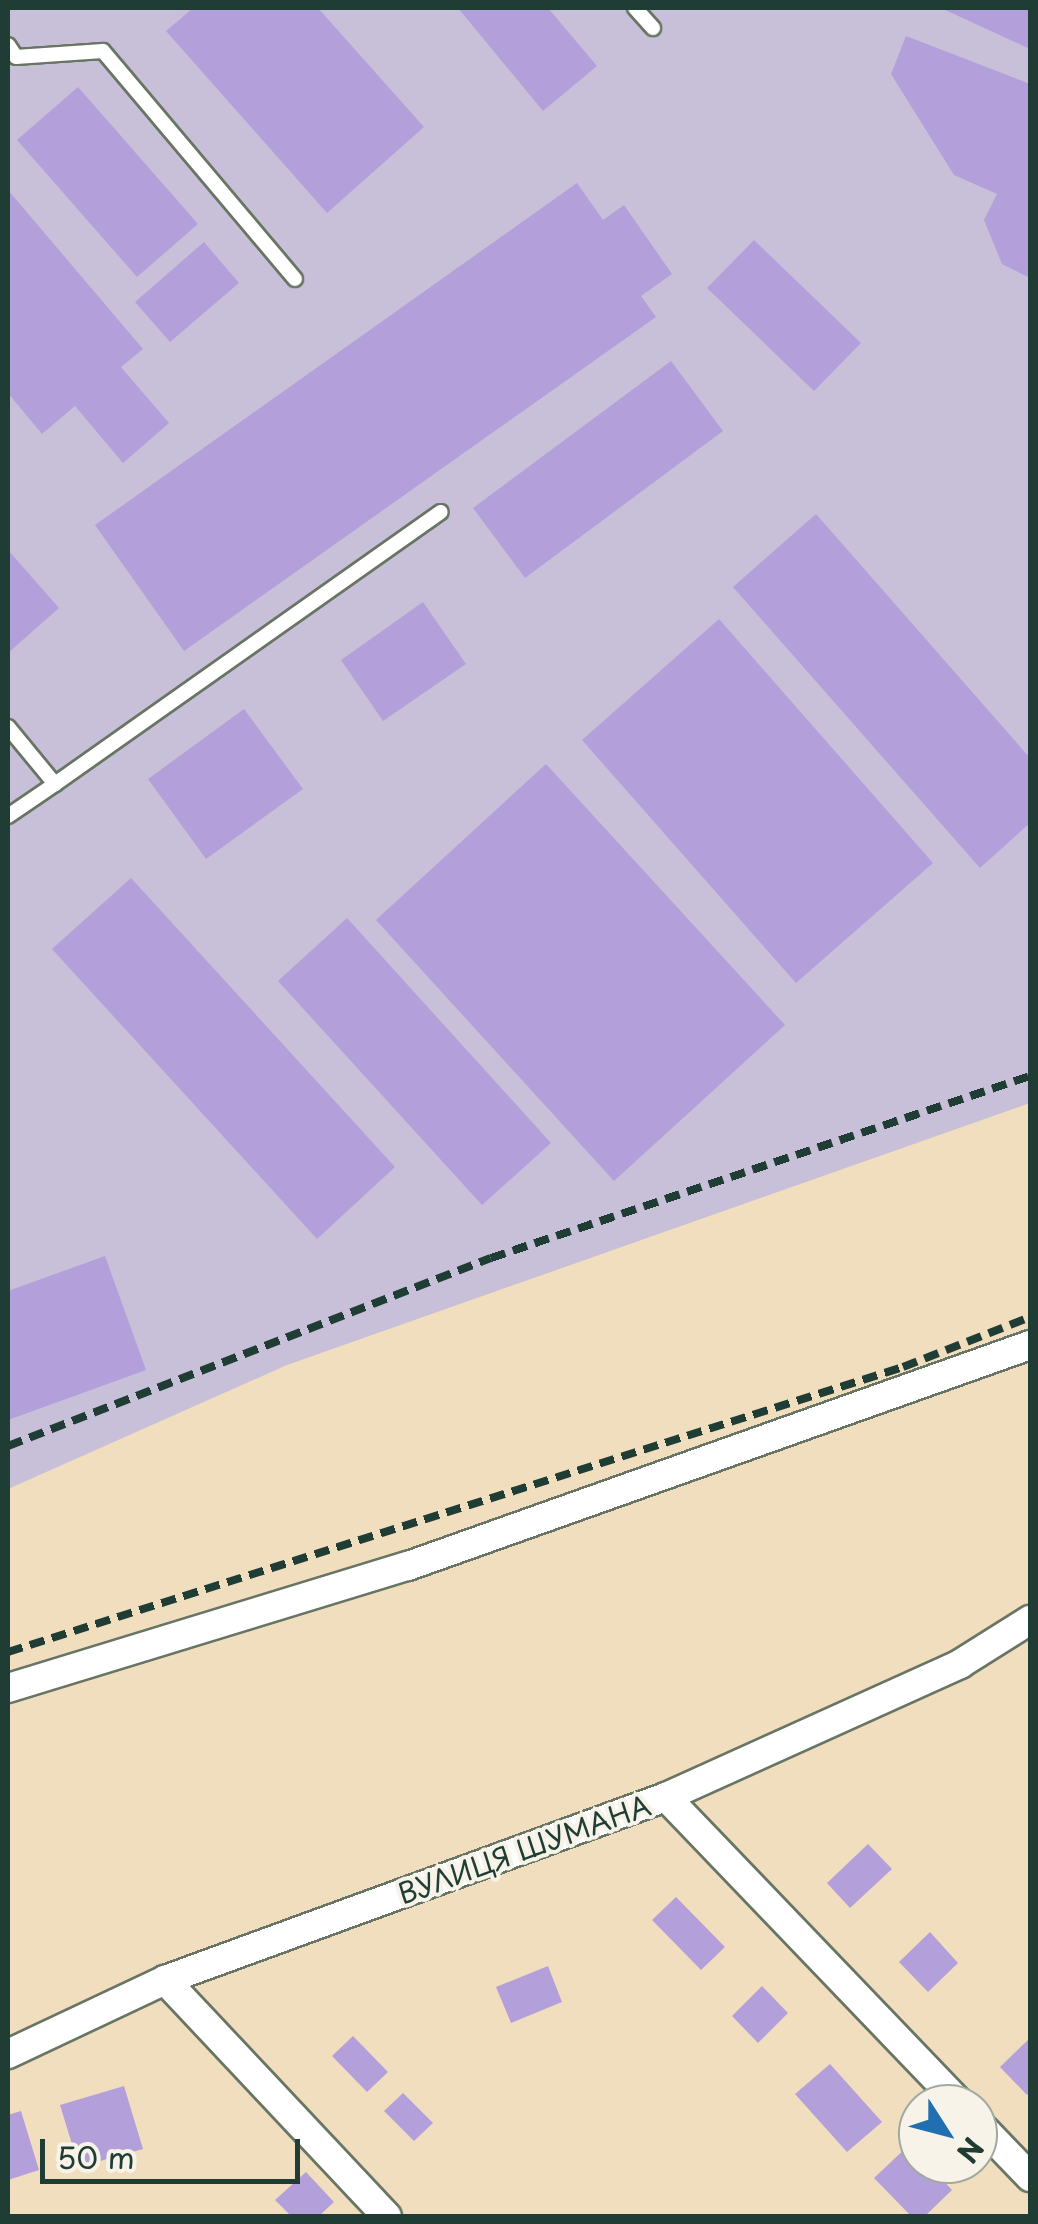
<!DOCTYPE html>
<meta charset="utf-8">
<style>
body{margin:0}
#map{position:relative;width:1038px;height:2224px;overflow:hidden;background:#f0debe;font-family:"Playpen Sans",sans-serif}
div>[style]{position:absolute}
.industrial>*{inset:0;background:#c8bfd8}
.building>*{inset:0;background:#b3a0db}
.roads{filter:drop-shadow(2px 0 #687564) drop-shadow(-2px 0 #687564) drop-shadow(0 2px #687564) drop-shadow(0 -2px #687564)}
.service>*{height:14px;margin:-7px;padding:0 7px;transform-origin:7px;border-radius:7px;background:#fff}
.minor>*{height:28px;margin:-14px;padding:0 14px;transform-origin:14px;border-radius:14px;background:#fff}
.rail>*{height:8px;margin-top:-4px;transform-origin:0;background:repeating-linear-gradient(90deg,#1f3d34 0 15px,transparent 0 23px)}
span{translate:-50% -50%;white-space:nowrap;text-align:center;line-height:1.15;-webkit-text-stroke:8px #f7f3e8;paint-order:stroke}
.street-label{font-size:28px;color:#1f3d34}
.frame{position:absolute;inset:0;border:10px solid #1f3d34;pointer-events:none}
.north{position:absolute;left:898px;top:2084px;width:100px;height:100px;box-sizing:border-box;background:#f7f3e8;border:2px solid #a1aaa0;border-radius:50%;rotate:126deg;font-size:28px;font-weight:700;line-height:40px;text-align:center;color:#1f3d34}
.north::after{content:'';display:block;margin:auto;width:35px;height:45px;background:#1f6fb2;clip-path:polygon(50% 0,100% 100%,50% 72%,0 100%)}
.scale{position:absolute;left:40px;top:2139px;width:260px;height:45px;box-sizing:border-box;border:5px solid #1f3d34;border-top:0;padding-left:12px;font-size:30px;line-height:35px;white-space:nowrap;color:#1f3d34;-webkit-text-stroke:8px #f7f3e8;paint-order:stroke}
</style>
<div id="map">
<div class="industrial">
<div style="clip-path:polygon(8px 8px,1030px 8px,1030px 1103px,287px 1365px,8px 1489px)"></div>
</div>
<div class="building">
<div style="clip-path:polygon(193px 8px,318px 8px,424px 127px,327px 213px,166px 31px)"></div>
<div style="clip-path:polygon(458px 8px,548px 8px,597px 66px,543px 111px)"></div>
<div style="clip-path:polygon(941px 8px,1030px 8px,1030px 49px)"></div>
<div style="clip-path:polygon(906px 36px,1030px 84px,1030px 278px,1002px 264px,984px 220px,997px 194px,954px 175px,891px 74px)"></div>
<div style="clip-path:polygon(78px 87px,198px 224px,137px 277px,17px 140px)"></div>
<div style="clip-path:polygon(577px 183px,603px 220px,624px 205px,672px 274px,641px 296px,656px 317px,184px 651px,95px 525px)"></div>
<div style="clip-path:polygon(8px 190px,143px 349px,121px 367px,169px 423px,123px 463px,75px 406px,42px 434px,8px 393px)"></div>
<div style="clip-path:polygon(754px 240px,861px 343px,814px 391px,707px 288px)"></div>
<div style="clip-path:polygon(204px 242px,239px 283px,170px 342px,135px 302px)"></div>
<div style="clip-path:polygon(671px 361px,723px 431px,525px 578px,473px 508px)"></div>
<div style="clip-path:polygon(816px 514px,1030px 758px,1030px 823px,980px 868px,733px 587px)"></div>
<div style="clip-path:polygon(8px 550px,59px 608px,8px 653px)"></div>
<div style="clip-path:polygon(423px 602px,466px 664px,383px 721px,341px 660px)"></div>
<div style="clip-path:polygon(719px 619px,933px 863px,796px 983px,582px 740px)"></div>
<div style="clip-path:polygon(244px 709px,303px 789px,206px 859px,148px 779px)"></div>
<div style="clip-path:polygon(546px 764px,785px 1025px,614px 1181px,376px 920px)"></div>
<div style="clip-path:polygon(131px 878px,395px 1167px,317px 1239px,52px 949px)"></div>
<div style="clip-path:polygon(347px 918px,551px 1143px,482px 1205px,278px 981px)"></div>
<div style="clip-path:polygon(105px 1256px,146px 1370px,8px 1420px,8px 1291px)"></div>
<div style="clip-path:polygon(868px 1844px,892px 1869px,850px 1908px,827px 1883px)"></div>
<div style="clip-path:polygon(676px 1897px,725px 1947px,701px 1970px,652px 1920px)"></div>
<div style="clip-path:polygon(930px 1932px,958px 1963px,928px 1992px,899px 1962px)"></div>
<div style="clip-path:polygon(548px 1966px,562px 2002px,511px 2023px,496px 1987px)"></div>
<div style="clip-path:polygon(762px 1986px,788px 2013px,758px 2043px,732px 2016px)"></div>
<div style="clip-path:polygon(353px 2036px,388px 2072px,367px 2092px,332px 2056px)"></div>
<div style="clip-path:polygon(1030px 2038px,1030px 2092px,1027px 2095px,1000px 2067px)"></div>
<div style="clip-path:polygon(830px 2064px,882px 2122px,847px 2152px,795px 2094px)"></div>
<div style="clip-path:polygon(124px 2086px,143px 2149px,79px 2167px,60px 2105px)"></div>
<div style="clip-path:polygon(403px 2093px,433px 2123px,414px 2141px,384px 2111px)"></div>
<div style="clip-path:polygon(21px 2111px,39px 2170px,8px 2180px,8px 2115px)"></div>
<div style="clip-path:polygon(909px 2145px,918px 2164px,928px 2164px,952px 2190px,925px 2216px,911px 2216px,874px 2178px)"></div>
<div style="clip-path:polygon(306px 2172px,334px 2202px,319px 2216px,291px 2216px,275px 2200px)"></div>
</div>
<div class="roads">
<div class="service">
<div style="left:635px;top:8px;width:27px;rotate:48deg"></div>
<div style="left:8px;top:45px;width:14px;rotate:56deg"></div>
<div style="left:16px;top:57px;width:87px;rotate:-3.9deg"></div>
<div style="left:103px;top:51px;width:298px;rotate:49.9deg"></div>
<div style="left:8px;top:727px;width:74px;rotate:50.5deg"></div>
<div style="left:55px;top:784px;width:472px;rotate:-35.2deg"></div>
<div style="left:8px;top:816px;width:57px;rotate:-34.2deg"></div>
</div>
<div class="minor">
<div style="left:8px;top:1688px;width:418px;rotate:-17deg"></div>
<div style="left:408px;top:1566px;width:660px;rotate:-19.56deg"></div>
<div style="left:666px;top:1797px;width:425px;rotate:46.2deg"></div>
<div style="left:165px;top:1980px;width:324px;rotate:46.8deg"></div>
<div style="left:8px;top:2054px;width:174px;rotate:-25.2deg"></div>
<div style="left:165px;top:1980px;width:533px;rotate:-20.07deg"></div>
<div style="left:666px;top:1797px;width:323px;rotate:-24.3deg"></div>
<div style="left:960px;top:1664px;width:83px;rotate:-32.2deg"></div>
<div style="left:978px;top:2123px;width:75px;rotate:46.1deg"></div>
</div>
</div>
<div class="rail">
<div style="left:8px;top:1446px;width:518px;rotate:-21.27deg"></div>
<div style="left:491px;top:1258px;width:569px;rotate:-18.66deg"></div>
<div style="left:8px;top:1652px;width:939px;rotate:-17.66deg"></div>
<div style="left:903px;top:1367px;width:136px;rotate:-21.5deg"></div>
</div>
<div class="street-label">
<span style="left:524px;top:1849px;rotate:-20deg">ВУЛИЦЯ ШУМАНА</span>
</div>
<div class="frame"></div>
<div class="north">N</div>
<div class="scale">50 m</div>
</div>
